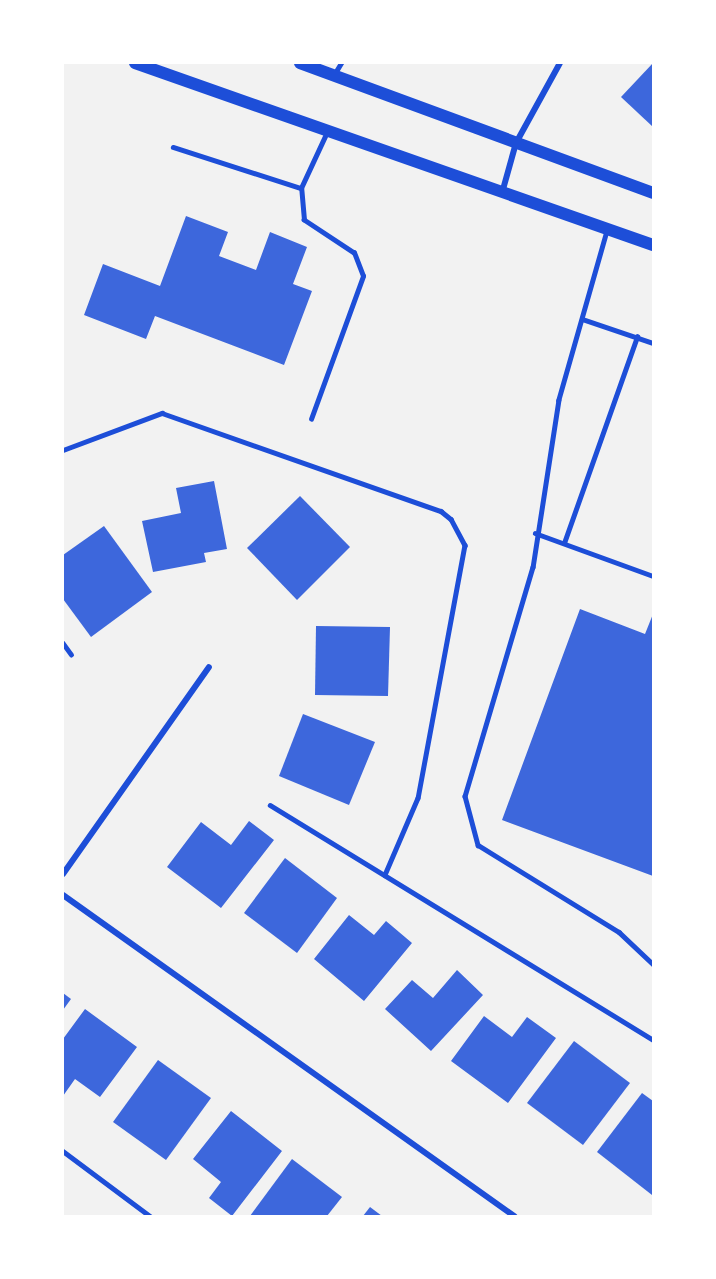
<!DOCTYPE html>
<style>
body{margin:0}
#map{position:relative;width:716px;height:1279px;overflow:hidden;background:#f2f2f2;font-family:Karla,sans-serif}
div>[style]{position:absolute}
.building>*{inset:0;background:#3d67dc}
.service>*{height:4.5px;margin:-2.25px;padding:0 2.25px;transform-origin:2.25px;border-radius:2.25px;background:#1d4ed8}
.minor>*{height:6px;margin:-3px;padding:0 3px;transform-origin:3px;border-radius:3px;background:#1d4ed8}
.secondary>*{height:12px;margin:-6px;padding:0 6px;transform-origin:6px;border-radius:6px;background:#1d4ed8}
span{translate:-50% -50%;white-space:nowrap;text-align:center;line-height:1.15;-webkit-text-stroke:5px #fff;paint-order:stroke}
.frame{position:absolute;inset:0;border:64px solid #fff;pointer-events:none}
</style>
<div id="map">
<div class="building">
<div style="clip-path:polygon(653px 63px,653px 127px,621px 97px)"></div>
<div style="clip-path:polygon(186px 216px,228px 232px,219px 256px,256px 270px,270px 232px,307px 247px,293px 284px,312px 291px,284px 365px,155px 316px,146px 339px,84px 315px,103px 264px,160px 286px)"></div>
<div style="clip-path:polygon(214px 481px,227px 549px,204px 553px,206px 562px,153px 572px,142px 521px,181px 513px,176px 488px)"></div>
<div style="clip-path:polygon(300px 496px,350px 547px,297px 600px,247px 548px)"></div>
<div style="clip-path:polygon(104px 526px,152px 592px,91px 637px,63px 599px,63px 555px)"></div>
<div style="clip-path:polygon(580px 609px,645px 634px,653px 614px,653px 876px,502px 820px)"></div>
<div style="clip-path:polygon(316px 626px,390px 627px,388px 696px,315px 695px)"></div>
<div style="clip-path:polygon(303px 714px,375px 742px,349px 805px,279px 776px)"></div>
<div style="clip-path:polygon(249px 821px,274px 840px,221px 908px,167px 867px,201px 822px,231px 845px)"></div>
<div style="clip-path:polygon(285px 858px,337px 898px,297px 953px,244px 913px)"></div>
<div style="clip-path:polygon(349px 915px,374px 935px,386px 921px,412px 943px,364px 1001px,314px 959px)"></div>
<div style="clip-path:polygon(457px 970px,483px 995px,431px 1051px,385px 1009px,412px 980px,433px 998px)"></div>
<div style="clip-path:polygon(63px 993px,71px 999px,63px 1010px)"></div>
<div style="clip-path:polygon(85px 1009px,137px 1047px,100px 1097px,75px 1079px,63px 1096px,63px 1039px)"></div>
<div style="clip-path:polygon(484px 1016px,512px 1037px,527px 1017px,556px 1038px,508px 1103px,451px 1061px)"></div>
<div style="clip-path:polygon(574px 1041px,630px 1083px,583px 1145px,527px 1103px)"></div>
<div style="clip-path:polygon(158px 1060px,211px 1098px,166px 1160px,113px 1122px)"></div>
<div style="clip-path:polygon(642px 1093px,653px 1101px,652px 1195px,597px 1152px)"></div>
<div style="clip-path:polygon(231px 1111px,282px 1151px,232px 1216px,209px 1198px,221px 1182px,193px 1159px)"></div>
<div style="clip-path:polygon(292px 1159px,342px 1197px,327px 1216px,250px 1216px)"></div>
<div style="clip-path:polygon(370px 1207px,382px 1216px,363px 1216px)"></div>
</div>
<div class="service">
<div style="left:335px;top:73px;width:12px;rotate:-59deg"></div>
<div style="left:173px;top:147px;width:134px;rotate:17.8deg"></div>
<div style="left:607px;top:231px;width:176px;rotate:105.9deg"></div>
<div style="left:559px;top:400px;width:169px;rotate:98.8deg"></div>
<div style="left:533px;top:567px;width:239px;rotate:106.5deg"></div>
<div style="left:465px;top:796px;width:51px;rotate:75.1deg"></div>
<div style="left:478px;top:845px;width:166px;rotate:31.7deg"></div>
<div style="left:619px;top:932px;width:47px;rotate:43.3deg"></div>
<div style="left:582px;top:319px;width:75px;rotate:18.7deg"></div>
<div style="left:311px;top:419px;width:152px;rotate:-70deg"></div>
<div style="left:363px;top:276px;width:25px;rotate:-111deg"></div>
<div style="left:354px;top:253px;width:60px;rotate:-146.6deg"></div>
<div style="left:304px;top:220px;width:32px;rotate:-95deg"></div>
<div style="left:301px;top:188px;width:62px;rotate:-65.1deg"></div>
<div style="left:63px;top:450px;width:106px;rotate:-20.5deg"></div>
<div style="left:162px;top:413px;width:296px;rotate:19.4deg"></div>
<div style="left:441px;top:511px;width:13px;rotate:39deg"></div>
<div style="left:451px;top:519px;width:30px;rotate:62deg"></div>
<div style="left:465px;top:545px;width:257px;rotate:100.5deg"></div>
<div style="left:418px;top:798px;width:84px;rotate:113.2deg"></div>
<div style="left:535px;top:533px;width:126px;rotate:20deg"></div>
<div style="left:564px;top:543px;width:219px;rotate:-70.5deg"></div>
<div style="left:63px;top:643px;width:14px;rotate:54deg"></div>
<div style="left:270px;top:805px;width:449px;rotate:31.5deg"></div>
<div style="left:63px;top:1151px;width:109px;rotate:36.8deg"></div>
</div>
<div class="minor">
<div style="left:502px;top:193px;width:52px;rotate:-74.4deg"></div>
<div style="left:516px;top:143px;width:91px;rotate:-61.2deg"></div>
<div style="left:63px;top:874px;width:253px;rotate:-54.8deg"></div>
<div style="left:63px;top:895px;width:554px;rotate:35.44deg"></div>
</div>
<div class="secondary">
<div style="left:135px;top:63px;width:549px;rotate:19.36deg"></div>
<div style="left:300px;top:63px;width:376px;rotate:20.2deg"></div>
</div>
<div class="frame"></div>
</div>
